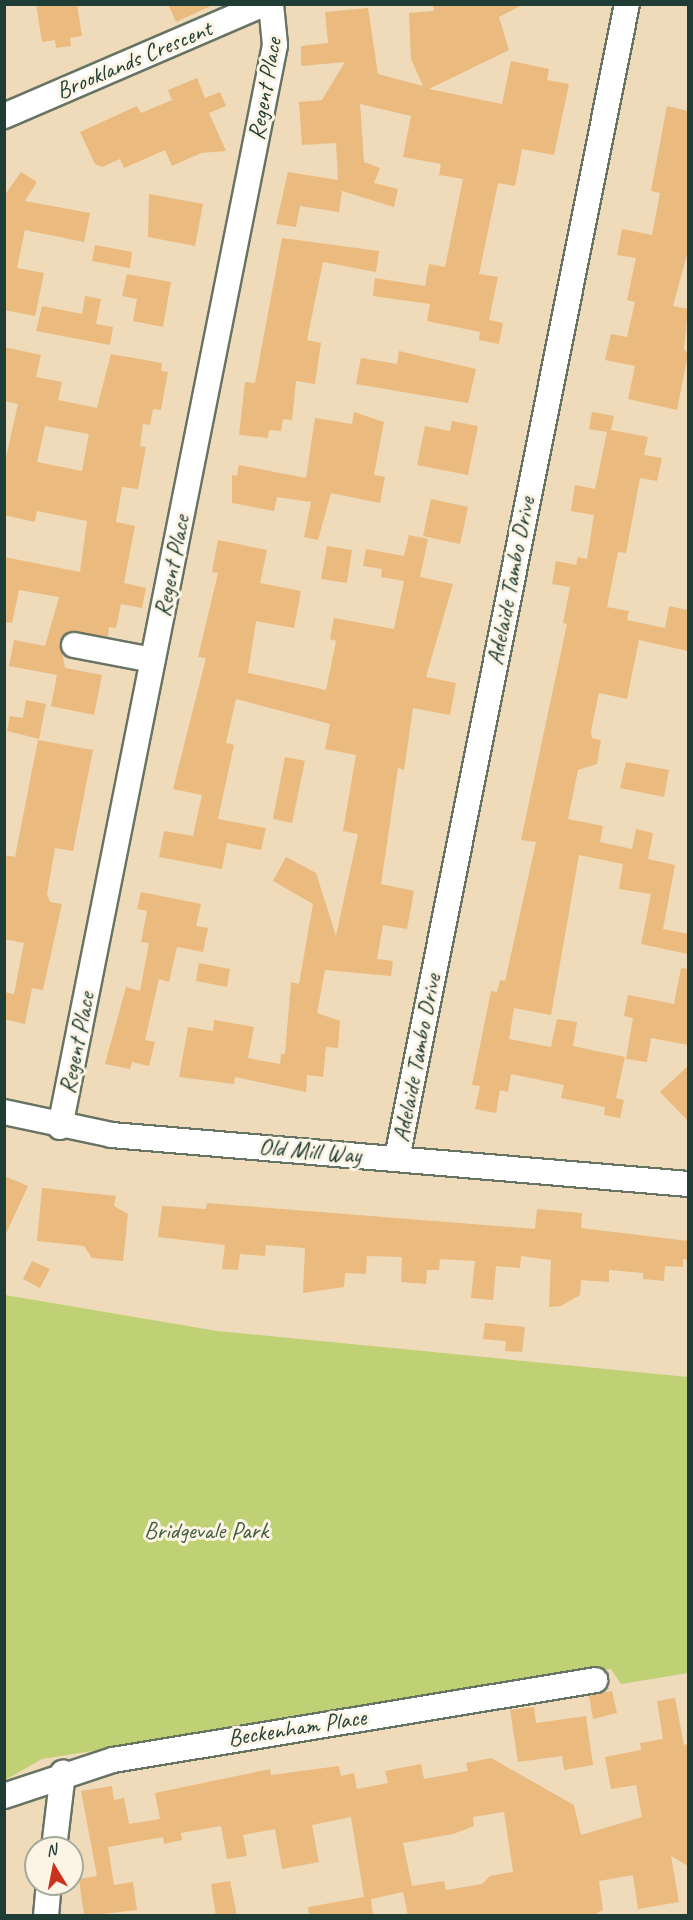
<!DOCTYPE html>
<style>
body{margin:0}
#map{position:relative;width:693px;height:1920px;overflow:hidden;background:#efdbba;font-family:Caveat,sans-serif}
div>[style]{position:absolute}
.green>*{inset:0;background:#bfd174}
.building>*{inset:0;background:#eaba7e}
.roads{filter:drop-shadow(2px 0 #687463) drop-shadow(-2px 0 #687463) drop-shadow(0 2px #687463) drop-shadow(0 -2px #687463)}
.minor>*{height:24px;margin:-12px;padding:0 12px;transform-origin:12px;border-radius:12px;background:#fff}
span{translate:-50% -50%;white-space:nowrap;text-align:center;line-height:1.15;-webkit-text-stroke:6px #fcf5e5;paint-order:stroke}
.street-label{font-size:24px;color:#1f3d34}
.park-label{font-size:24px;color:#3f5b41}
.frame{position:absolute;inset:0;border:6px solid #1f3d34;pointer-events:none}
.north{position:absolute;left:24px;top:1836px;width:60px;height:60px;box-sizing:border-box;background:#fcf5e5;border:2px solid #a4ab9e;border-radius:50%;rotate:350deg;font-size:16px;font-weight:700;line-height:24px;text-align:center;color:#1f3d34}
.north::after{content:'';display:block;margin:auto;width:21px;height:27px;background:#c8321e;clip-path:polygon(50% 0,100% 100%,50% 72%,0 100%)}
</style>
<div id="map">
<div class="green">
<div style="clip-path:polygon(5px 1295px,217px 1331px,688px 1377px,688px 1673px,621px 1684px,611px 1669px,42px 1759px,5px 1780px)"></div>
</div>
<div class="building">
<div style="clip-path:polygon(36px 4px,77px 4px,82px 36px,70px 38px,71px 46px,56px 48px,55px 40px,42px 42px)"></div>
<div style="clip-path:polygon(168px 4px,215px 4px,176px 22px)"></div>
<div style="clip-path:polygon(433px 4px,524px 4px,499px 17px,509px 50px,429px 89px,502px 104px,511px 61px,549px 69px,547px 80px,569px 84px,554px 155px,522px 149px,515px 186px,498px 183px,479px 274px,498px 277px,489px 320px,503px 323px,499px 344px,479px 340px,480px 332px,427px 321px,430px 304px,373px 296px,375px 278px,425px 286px,429px 264px,445px 267px,463px 179px,439px 175px,441px 164px,403px 157px,411px 116px,360px 104px,364px 162px,380px 168px,374px 183px,398px 189px,394px 207px,342px 191px,339px 212px,300px 206px,296px 227px,276px 224px,288px 172px,338px 180px,336px 143px,302px 145px,299px 102px,322px 100px,345px 62px,301px 66px,301px 46px,328px 43px,325px 12px,368px 8px,378px 74px,423px 86px,411px 59px,409px 13px,434px 11px)"></div>
<div style="clip-path:polygon(197px 78px,205px 98px,220px 92px,226px 106px,209px 113px,226px 151px,201px 153px,172px 166px,165px 150px,124px 168px,120px 159px,102px 167px,95px 164px,80px 132px,137px 106px,141px 113px,172px 100px,168px 90px)"></div>
<div style="clip-path:polygon(667px 106px,688px 111px,688px 251px,673px 306px,688px 309px,684px 349px,688px 354px,677px 410px,628px 399px,635px 366px,605px 360px,611px 334px,627px 337px,635px 302px,627px 300px,636px 258px,617px 255px,622px 229px,652px 235px,660px 193px,651px 191px)"></div>
<div style="clip-path:polygon(21px 172px,37px 182px,25px 201px,90px 213px,84px 242px,25px 230px,17px 268px,44px 273px,35px 316px,4px 310px,4px 196px)"></div>
<div style="clip-path:polygon(149px 194px,203px 204px,195px 246px,148px 237px)"></div>
<div style="clip-path:polygon(282px 238px,379px 251px,376px 272px,323px 262px,307px 340px,321px 343px,315px 384px,296px 381px,292px 420px,283px 419px,281px 431px,269px 430px,268px 438px,239px 435px,245px 382px,255px 383px)"></div>
<div style="clip-path:polygon(95px 245px,132px 252px,130px 268px,92px 261px)"></div>
<div style="clip-path:polygon(127px 274px,171px 282px,163px 327px,133px 321px,137px 299px,122px 296px)"></div>
<div style="clip-path:polygon(85px 296px,101px 299px,96px 324px,113px 327px,110px 345px,36px 331px,42px 306px,82px 314px)"></div>
<div style="clip-path:polygon(evenodd,4px 347px,41px 355px,36px 377px,62px 382px,58px 400px,97px 408px,111px 354px,162px 363px,161px 371px,168px 372px,161px 410px,153px 409px,150px 425px,143px 424px,140px 446px,146px 447px,138px 489px,122px 487px,116px 522px,135px 526px,124px 583px,146px 588px,142px 608px,121px 604px,116px 628px,109px 627px,108px 637px,70px 631px,60px 642px,65px 668px,102px 675px,94px 715px,51px 706px,57px 675px,9px 666px,14px 640px,45px 646px,59px 597px,19px 590px,12px 623px,4px 622px,4px 557px,80px 572px,87px 521px,37px 511px,35px 522px,4px 515px,4px 466px,18px 404px,4px 401px,4px 347px,45px 426px,89px 434px,82px 471px,37px 462px,45px 426px)"></div>
<div style="clip-path:polygon(399px 351px,476px 369px,468px 403px,356px 384px,361px 358px,397px 364px)"></div>
<div style="clip-path:polygon(354px 412px,384px 422px,374px 475px,385px 477px,380px 503px,331px 493px,318px 540px,304px 537px,311px 502px,277px 497px,274px 511px,232px 503px,232px 475px,237px 476px,239px 465px,306px 478px,315px 418px,352px 424px)"></div>
<div style="clip-path:polygon(592px 412px,614px 416px,611px 430px,648px 437px,644px 455px,662px 458px,657px 481px,640px 478px,626px 553px,618px 552px,607px 607px,629px 611px,627px 620px,665px 628px,669px 606px,688px 610px,688px 651px,639px 640px,627px 699px,599px 693px,591px 731px,592px 738px,601px 740px,597px 764px,578px 770px,568px 819px,603px 826px,600px 842px,632px 849px,636px 829px,653px 833px,648px 859px,675px 865px,663px 929px,688px 934px,688px 954px,641px 944px,651px 894px,619px 889px,623px 864px,579px 855px,551px 1015px,514px 1008px,509px 1039px,551px 1047px,557px 1019px,577px 1022px,573px 1046px,625px 1057px,616px 1098px,624px 1100px,620px 1118px,604px 1115px,605px 1107px,561px 1098px,564px 1085px,511px 1074px,508px 1092px,500px 1090px,496px 1113px,475px 1109px,480px 1086px,472px 1085px,491px 991px,497px 992px,500px 980px,505px 981px,536px 842px,521px 840px,567px 624px,563px 623px,570px 587px,552px 584px,556px 561px,576px 565px,578px 557px,587px 559px,594px 515px,571px 511px,575px 485px,595px 489px,607px 432px,589px 429px)"></div>
<div style="clip-path:polygon(452px 421px,478px 426px,468px 475px,417px 465px,425px 426px,450px 431px)"></div>
<div style="clip-path:polygon(431px 499px,468px 507px,460px 544px,423px 536px)"></div>
<div style="clip-path:polygon(409px 535px,428px 539px,420px 577px,453px 584px,426px 677px,456px 683px,450px 715px,413px 708px,404px 770px,398px 768px,381px 884px,414px 891px,407px 929px,383px 925px,377px 959px,393px 961px,391px 976px,325px 970px,317px 1013px,340px 1021px,338px 1048px,326px 1047px,323px 1077px,307px 1075px,306px 1092px,235px 1077px,234px 1084px,179px 1077px,188px 1027px,213px 1031px,214px 1020px,254px 1027px,248px 1058px,280px 1064px,281px 1054px,285px 1054px,291px 982px,299px 984px,313px 904px,273px 881px,286px 857px,316px 873px,336px 936px,358px 834px,343px 831px,356px 755px,325px 749px,330px 724px,236px 699px,226px 743px,234px 745px,218px 819px,266px 828px,261px 850px,227px 843px,222px 869px,159px 857px,164px 831px,193px 836px,202px 795px,173px 789px,206px 658px,198px 657px,218px 573px,212px 572px,218px 540px,267px 550px,260px 583px,301px 591px,294px 628px,256px 621px,248px 673px,326px 690px,336px 641px,330px 639px,334px 618px,394px 629px,404px 581px,381px 577px,382px 569px,363px 566px,366px 549px,404px 556px)"></div>
<div style="clip-path:polygon(327px 546px,352px 550px,347px 583px,321px 579px)"></div>
<div style="clip-path:polygon(26px 700px,46px 704px,39px 739px,7px 731px,10px 716px,23px 718px)"></div>
<div style="clip-path:polygon(38px 740px,93px 750px,73px 851px,55px 848px,47px 894px,50px 902px,62px 904px,43px 990px,32px 988px,25px 1024px,4px 1019px,4px 992px,14px 994px,24px 943px,4px 939px,4px 855px,15px 857px)"></div>
<div style="clip-path:polygon(285px 757px,305px 761px,292px 823px,273px 819px)"></div>
<div style="clip-path:polygon(626px 762px,669px 770px,664px 797px,620px 788px)"></div>
<div style="clip-path:polygon(141px 892px,201px 904px,196px 926px,208px 928px,203px 952px,177px 947px,169px 982px,159px 979px,145px 1040px,155px 1042px,149px 1066px,132px 1062px,130px 1069px,105px 1064px,126px 987px,140px 991px,149px 943px,141px 942px,147px 911px,137px 909px)"></div>
<div style="clip-path:polygon(199px 963px,230px 969px,227px 987px,196px 981px)"></div>
<div style="clip-path:polygon(681px 968px,688px 969px,688px 1045px,651px 1038px,647px 1062px,626px 1059px,633px 1018px,624px 1016px,628px 995px,674px 1004px)"></div>
<div style="clip-path:polygon(688px 1066px,688px 1121px,660px 1092px)"></div>
<div style="clip-path:polygon(4px 1176px,28px 1186px,4px 1238px)"></div>
<div style="clip-path:polygon(42px 1188px,116px 1196px,114px 1206px,128px 1214px,123px 1261px,92px 1258px,84px 1246px,37px 1241px)"></div>
<div style="clip-path:polygon(207px 1203px,535px 1229px,537px 1209px,582px 1213px,581px 1228px,688px 1241px,688px 1260px,683px 1259px,683px 1267px,665px 1266px,664px 1281px,643px 1279px,643px 1273px,609px 1270px,609px 1282px,581px 1280px,580px 1295px,561px 1306px,549px 1307px,551px 1260px,521px 1256px,520px 1268px,496px 1266px,493px 1300px,471px 1298px,475px 1261px,440px 1259px,439px 1270px,427px 1270px,426px 1284px,401px 1282px,402px 1257px,367px 1256px,366px 1274px,345px 1273px,344px 1287px,303px 1293px,305px 1248px,266px 1245px,265px 1256px,240px 1254px,238px 1270px,222px 1269px,225px 1245px,158px 1237px,162px 1206px,206px 1209px)"></div>
<div style="clip-path:polygon(32px 1261px,50px 1269px,40px 1288px,23px 1279px)"></div>
<div style="clip-path:polygon(485px 1323px,525px 1327px,522px 1352px,505px 1351px,506px 1341px,483px 1339px)"></div>
<div style="clip-path:polygon(612px 1691px,617px 1713px,593px 1719px,589px 1696px)"></div>
<div style="clip-path:polygon(evenodd,675px 1698px,684px 1745px,688px 1744px,688px 1866px,671px 1856px,679px 1902px,638px 1909px,633px 1875px,599px 1881px,603px 1910px,591px 1916px,408px 1916px,403px 1892px,371px 1899px,373px 1916px,309px 1916px,308px 1907px,364px 1897px,351px 1817px,312px 1825px,319px 1862px,282px 1869px,275px 1829px,243px 1835px,247px 1856px,227px 1859px,221px 1826px,181px 1833px,182px 1840px,164px 1844px,163px 1837px,108px 1847px,114px 1885px,133px 1882px,137px 1910px,84px 1916px,79px 1879px,97px 1876px,81px 1791px,112px 1786px,114px 1800px,124px 1798px,129px 1824px,160px 1819px,155px 1793px,270px 1769px,271px 1775px,339px 1766px,341px 1776px,354px 1773px,357px 1789px,388px 1783px,385px 1771px,421px 1764px,424px 1779px,468px 1771px,466px 1763px,491px 1758px,574px 1805px,581px 1835px,642px 1817px,636px 1785px,611px 1789px,605px 1757px,641px 1750px,640px 1743px,663px 1739px,657px 1701px,675px 1698px,504px 1812px,513px 1872px,490px 1876px,482px 1884px,446px 1890px,444px 1881px,412px 1886px,403px 1843px,453px 1834px,474px 1826px,473px 1817px,504px 1812px)"></div>
<div style="clip-path:polygon(534px 1707px,536px 1723px,586px 1716px,593px 1765px,564px 1770px,562px 1756px,518px 1762px,510px 1710px)"></div>
<div style="clip-path:polygon(230px 1881px,237px 1916px,216px 1916px,211px 1884px)"></div>
</div>
<div class="roads">
<div class="minor">
<div style="left:4px;top:116px;width:283px;rotate:-23.3deg"></div>
<div style="left:74px;top:645px;width:80px;rotate:10.8deg"></div>
<div style="left:4px;top:1112px;width:110px;rotate:12deg"></div>
<div style="left:112px;top:1135px;width:578px;rotate:4.86deg"></div>
<div style="left:60px;top:1127px;width:1103px;rotate:-78.76deg"></div>
<div style="left:275px;top:45px;width:41px;rotate:-95.6deg"></div>
<div style="left:397px;top:1158px;width:1177px;rotate:-78.73deg"></div>
<div style="left:4px;top:1796px;width:115px;rotate:-18.3deg"></div>
<div style="left:113px;top:1760px;width:489px;rotate:-9.4deg"></div>
<div style="left:54px;top:1848px;width:76px;rotate:-83.2deg"></div>
<div style="left:46px;top:1916px;width:32px;rotate:-85deg"></div>
</div>
</div>
<div class="street-label">
<span style="left:134px;top:60px;rotate:-23deg">Brooklands Crescent</span>
<span style="left:265px;top:89px;rotate:-80deg">Regent Place</span>
<span style="left:172px;top:566px;rotate:-79deg">Regent Place</span>
<span style="left:511px;top:581px;rotate:-79deg">Adelaide Tambo Drive</span>
<span style="left:77px;top:1043px;rotate:-79deg">Regent Place</span>
<span style="left:417px;top:1058px;rotate:-79deg">Adelaide Tambo Drive</span>
<span style="left:310px;top:1151px;rotate:5deg">Old Mill Way</span>
<span style="left:297px;top:1728px;rotate:-9deg">Beckenham Place</span>
</div>
<div class="park-label">
<span style="left:206px;top:1531px">Bridgevale Park</span>
</div>
<div class="frame"></div>
<div class="north">N</div>
</div>
